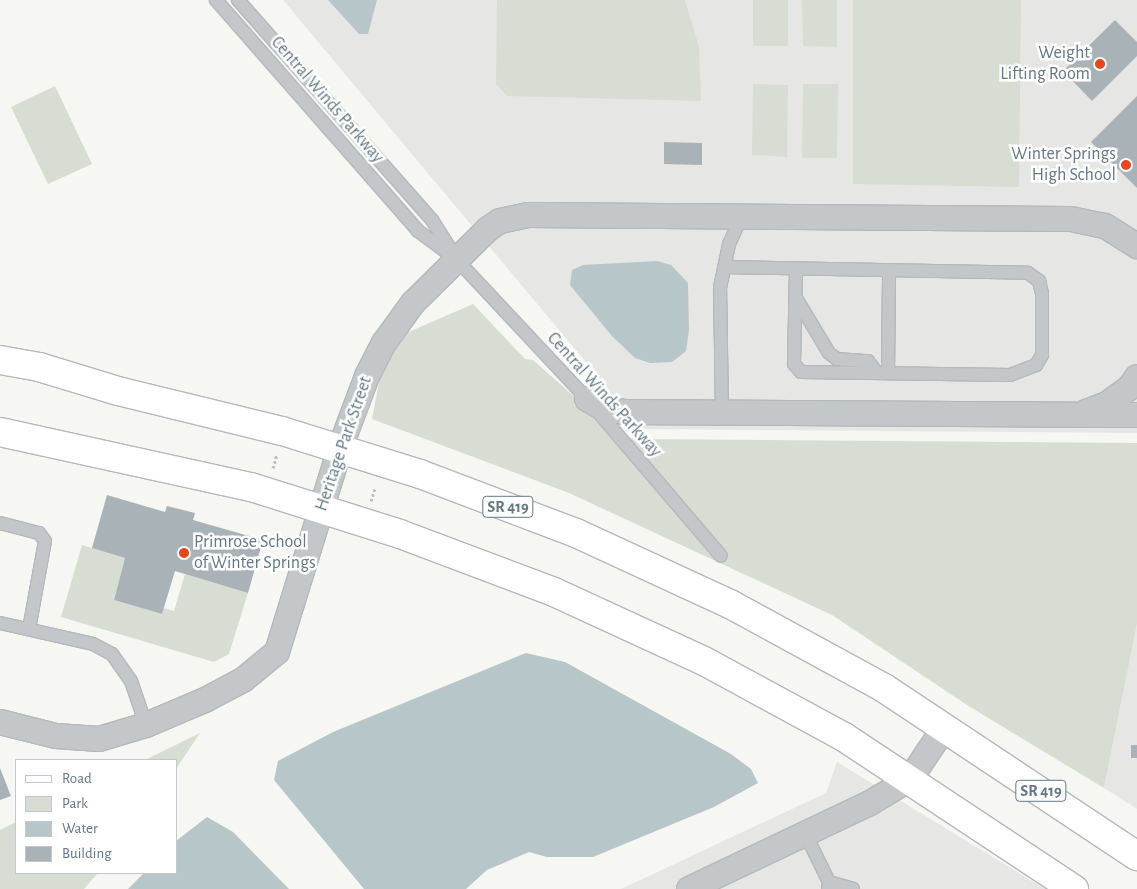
<!DOCTYPE html>
<style>
body{margin:0}
#map{position:relative;width:1137px;height:889px;overflow:hidden;background:#f6f6f2;font-family:"Alegreya Sans",sans-serif}
div>[style]{position:absolute}
.built>*{inset:0;background:#e6e7e5}
.green>*{inset:0;background:#d7ddd3}
.water>*{inset:0;background:#b7c6c9}
.building>*{inset:0;background:#a9b2b7}
.path>*{height:3px;margin-top:-1.5px;transform-origin:0;background:repeating-linear-gradient(90deg,#bcbfc1 0 2.5px,transparent 0 5px)}
.roads{filter:drop-shadow(1px 0 #b4b9bc) drop-shadow(-1px 0 #b4b9bc) drop-shadow(0 1px #b4b9bc) drop-shadow(0 -1px #b4b9bc)}
.service>*{height:12px;margin:-6px;padding:0 6px;transform-origin:6px;border-radius:6px;background:#c3c7ca}
.minor>*{height:24px;margin:-12px;padding:0 12px;transform-origin:12px;border-radius:12px;background:#c3c7ca}
.primary>*{height:28px;margin:-14px;padding:0 14px;transform-origin:14px;border-radius:14px;background:#fff}
.dots>*{width:14px;height:14px;translate:-50% -50%;box-sizing:border-box;border:2px solid #fff;border-radius:50%}
span{translate:-50% -50%;white-space:nowrap;text-align:center;line-height:1.15;-webkit-text-stroke:5px #fff;paint-order:stroke}
.shield-label span{padding:1px 4px;background:#fff;border:1px solid;border-radius:4px;-webkit-text-stroke-width:0}
.shield-label{font-size:16px;color:#637785;font-weight:700}
.poi-label{font-size:18px;color:#637785}
.right{translate:-100% -50%;text-align:right}
.left{translate:0 -50%;text-align:left}
.street-label{font-size:18px;color:#637785}
.legend{position:absolute;left:15px;top:759px;width:162px;height:115px;box-sizing:border-box;background:#fff;border:1px solid #c1c9ce;margin:0;padding:6px 9px;list-style:none;font-size:15px;color:#637785}
.legend li{display:flex;align-items:center;gap:10px;height:25px}
.legend b{width:25px;border:1px solid #c1c9ce}
</style>
<div id="map">
<div class="built">
<div style="clip-path:polygon(283px 0,1137px 0,1137px 433px,634px 429px,606px 386px)"></div>
<div style="clip-path:polygon(1137px 624px,1137px 809px,1104px 788px)"></div>
<div style="clip-path:polygon(837px 762px,1045px 889px,621px 889px,826px 793px)"></div>
</div>
<div class="green">
<div style="clip-path:polygon(497px 0,685px 0,699px 47px,701px 101px,507px 96px,496px 84px)"></div>
<div style="clip-path:polygon(753px 0,788px 0,788px 46px,753px 46px)"></div>
<div style="clip-path:polygon(802px 0,837px 0,837px 47px,803px 46px)"></div>
<div style="clip-path:polygon(853px 0,1021px 0,1019px 187px,853px 184px)"></div>
<div style="clip-path:polygon(753px 84px,788px 85px,787px 157px,752px 155px)"></div>
<div style="clip-path:polygon(803px 84px,838px 84px,837px 158px,802px 158px)"></div>
<div style="clip-path:polygon(55px 86px,92px 164px,48px 184px,11px 107px)"></div>
<div style="clip-path:polygon(473px 304px,525px 359px,533px 360px,576px 398px,574px 405px,600px 418px,619px 435px,635px 439px,1137px 443px,1137px 624px,1104px 788px,967px 705px,832px 615px,569px 493px,372px 419px,381px 372px,404px 334px)"></div>
<div style="clip-path:polygon(82px 545px,125px 558px,114px 600px,162px 614px,163px 608px,174px 611px,185px 574px,248px 593px,229px 654px,214px 662px,61px 617px)"></div>
<div style="clip-path:polygon(200px 733px,176px 769px,176px 760px,145px 760px)"></div>
<div style="clip-path:polygon(16px 822px,16px 873px,98px 873px,84px 889px,0 889px,0 830px)"></div>
</div>
<div class="water">
<div style="clip-path:polygon(328px 0,377px 0,368px 34px,359px 34px)"></div>
<div style="clip-path:polygon(657px 261px,671px 265px,688px 283px,689px 330px,686px 351px,672px 362px,650px 363px,635px 358px,612px 336px,570px 285px,572px 270px,583px 265px)"></div>
<div style="clip-path:polygon(526px 653px,565px 662px,731px 754px,751px 769px,758px 783px,714px 807px,593px 857px,547px 857px,529px 852px,487px 870px,466px 889px,364px 889px,274px 780px,278px 761px,333px 732px)"></div>
<div style="clip-path:polygon(207px 817px,233px 832px,289px 889px,128px 889px,144px 873px,176px 873px,176px 841px)"></div>
</div>
<div class="building">
<div style="clip-path:polygon(1115px 20px,1137px 42px,1137px 56px,1092px 101px,1063px 71px)"></div>
<div style="clip-path:polygon(1137px 96px,1137px 188px,1091px 142px)"></div>
<div style="clip-path:polygon(664px 142px,702px 143px,702px 165px,664px 164px)"></div>
<div style="clip-path:polygon(107px 495px,165px 512px,167px 506px,195px 513px,193px 520px,263px 540px,248px 593px,175px 571px,162px 614px,114px 600px,125px 558px,92px 548px)"></div>
<div style="clip-path:polygon(1131px 745px,1137px 745px,1137px 758px,1131px 758px)"></div>
<div style="clip-path:polygon(0 768px,11px 796px,0 800px)"></div>
</div>
<div class="path">
<div style="left:273px;top:468px;width:15px;rotate:-74deg"></div>
<div style="left:371px;top:501px;width:13px;rotate:-72deg"></div>
</div>
<div class="roads">
<div class="service">
<div style="left:216px;top:0;width:307px;rotate:48.8deg"></div>
<div style="left:418px;top:231px;width:42px;rotate:36.3deg"></div>
<div style="left:238px;top:0;width:293px;rotate:48.6deg"></div>
<div style="left:432px;top:220px;width:49px;rotate:57.6deg"></div>
<div style="left:458px;top:261px;width:189px;rotate:46.9deg"></div>
<div style="left:587px;top:399px;width:206px;rotate:49.5deg"></div>
<div style="left:724px;top:267px;width:304px;rotate:1.1deg"></div>
<div style="left:1028px;top:273px;width:14px;rotate:36deg"></div>
<div style="left:1039px;top:281px;width:12px;rotate:76deg"></div>
<div style="left:1042px;top:293px;width:62px;rotate:90deg"></div>
<div style="left:1042px;top:355px;width:12px;rotate:121deg"></div>
<div style="left:1036px;top:365px;width:28px;rotate:159deg"></div>
<div style="left:1010px;top:375px;width:209px;rotate:-179.2deg"></div>
<div style="left:801px;top:372px;width:11px;rotate:-131deg"></div>
<div style="left:794px;top:364px;width:95px;rotate:-88.8deg"></div>
<div style="left:796px;top:298px;width:64px;rotate:59deg"></div>
<div style="left:829px;top:353px;width:10px;rotate:37deg"></div>
<div style="left:837px;top:359px;width:31px;rotate:4deg"></div>
<div style="left:868px;top:361px;width:15px;rotate:53deg"></div>
<div style="left:888px;top:373px;width:103px;rotate:-89.4deg"></div>
<div style="left:722px;top:412px;width:124px;rotate:-90.9deg"></div>
<div style="left:720px;top:288px;width:45px;rotate:-78.4deg"></div>
<div style="left:729px;top:244px;width:33px;rotate:-65deg"></div>
<div style="left:0;top:523px;width:40px;rotate:14.4deg"></div>
<div style="left:39px;top:533px;width:10px;rotate:53deg"></div>
<div style="left:45px;top:541px;width:89px;rotate:100.3deg"></div>
<div style="left:0;top:623px;width:95px;rotate:12.7deg"></div>
<div style="left:93px;top:644px;width:21px;rotate:28deg"></div>
<div style="left:112px;top:654px;width:33px;rotate:55deg"></div>
<div style="left:131px;top:681px;width:46px;rotate:71.2deg"></div>
<div style="left:805px;top:833px;width:55px;rotate:63.9deg"></div>
<div style="left:829px;top:882px;width:7px;rotate:98deg"></div>
<div style="left:829px;top:882px;width:25px;rotate:16deg"></div>
</div>
<div class="minor">
<div style="left:587px;top:399px;width:21px;rotate:29deg"></div>
<div style="left:605px;top:409px;width:19px;rotate:9deg"></div>
<div style="left:624px;top:412px;width:513px;rotate:0.34deg"></div>
<div style="left:1086px;top:412px;width:22px;rotate:-21deg"></div>
<div style="left:1107px;top:404px;width:29px;rotate:-36deg"></div>
<div style="left:1130px;top:387px;width:12px;rotate:-55deg"></div>
<div style="left:0;top:722px;width:58px;rotate:14deg"></div>
<div style="left:56px;top:736px;width:43px;rotate:4deg"></div>
<div style="left:99px;top:739px;width:49px;rotate:-16.6deg"></div>
<div style="left:146px;top:725px;width:64px;rotate:-23deg"></div>
<div style="left:205px;top:700px;width:43px;rotate:-27.8deg"></div>
<div style="left:243px;top:680px;width:44px;rotate:-39.5deg"></div>
<div style="left:277px;top:652px;width:214px;rotate:-72.8deg"></div>
<div style="left:340px;top:448px;width:77px;rotate:-69.4deg"></div>
<div style="left:367px;top:376px;width:37px;rotate:-63deg"></div>
<div style="left:384px;top:343px;width:49px;rotate:-54.1deg"></div>
<div style="left:413px;top:303px;width:105px;rotate:-44.6deg"></div>
<div style="left:488px;top:229px;width:14px;rotate:-34deg"></div>
<div style="left:500px;top:221px;width:29px;rotate:-12deg"></div>
<div style="left:528px;top:215px;width:543px;rotate:0.42deg"></div>
<div style="left:1071px;top:219px;width:35px;rotate:12deg"></div>
<div style="left:1105px;top:226px;width:38px;rotate:32deg"></div>
<div style="left:689px;top:889px;width:200px;rotate:-25.4deg"></div>
<div style="left:870px;top:803px;width:47px;rotate:-31deg"></div>
<div style="left:910px;top:779px;width:63px;rotate:-56.1deg"></div>
</div>
<div class="primary">
<div style="left:0;top:360px;width:40px;rotate:10deg"></div>
<div style="left:39px;top:367px;width:83px;rotate:16.9deg"></div>
<div style="left:118px;top:391px;width:169px;rotate:13.7deg"></div>
<div style="left:282px;top:431px;width:145px;rotate:17.3deg"></div>
<div style="left:420px;top:474px;width:167px;rotate:20.7deg"></div>
<div style="left:576px;top:533px;width:170px;rotate:24.8deg"></div>
<div style="left:730px;top:604px;width:175px;rotate:28.6deg"></div>
<div style="left:884px;top:688px;width:304px;rotate:33.6deg"></div>
<div style="left:0;top:432px;width:257px;rotate:12.4deg"></div>
<div style="left:251px;top:487px;width:156px;rotate:17.5deg"></div>
<div style="left:400px;top:534px;width:165px;rotate:20.6deg"></div>
<div style="left:554px;top:592px;width:165px;rotate:24.7deg"></div>
<div style="left:704px;top:661px;width:159px;rotate:28.5deg"></div>
<div style="left:844px;top:737px;width:276px;rotate:33.5deg"></div>
</div>
</div>
<div class="dots">
<div style="left:1100px;top:64px;background:#eb451d"></div>
<div style="left:1126px;top:165px;background:#eb451d"></div>
<div style="left:184px;top:553px;background:#eb451d"></div>
</div>
<div class="shield-label">
<span style="left:508px;top:507px">SR 419</span>
<span style="left:1041px;top:791px">SR 419</span>
</div>
<div class="poi-label">
<span class="right" style="left:1090px;top:64px">Weight<br>Lifting Room</span>
<span class="right" style="left:1116px;top:165px">Winter Springs<br>High School</span>
<span class="left" style="left:194px;top:553px">Primrose School<br>of Winter Springs</span>
</div>
<div class="street-label">
<span style="left:327px;top:100px;rotate:49deg">Central Winds Parkway</span>
<span style="left:604px;top:395px;rotate:48deg">Central Winds Parkway</span>
<span style="left:344px;top:444px;rotate:-71deg">Heritage Park Street</span>
</div>
<ul class="legend">
<li><b style="height:6px;background:#fff"></b>Road</li>
<li><b style="height:14px;background:#d7ddd3"></b>Park</li>
<li><b style="height:14px;background:#b7c6c9"></b>Water</li>
<li><b style="height:14px;background:#a9b2b7"></b>Building</li>
</ul>
</div>
